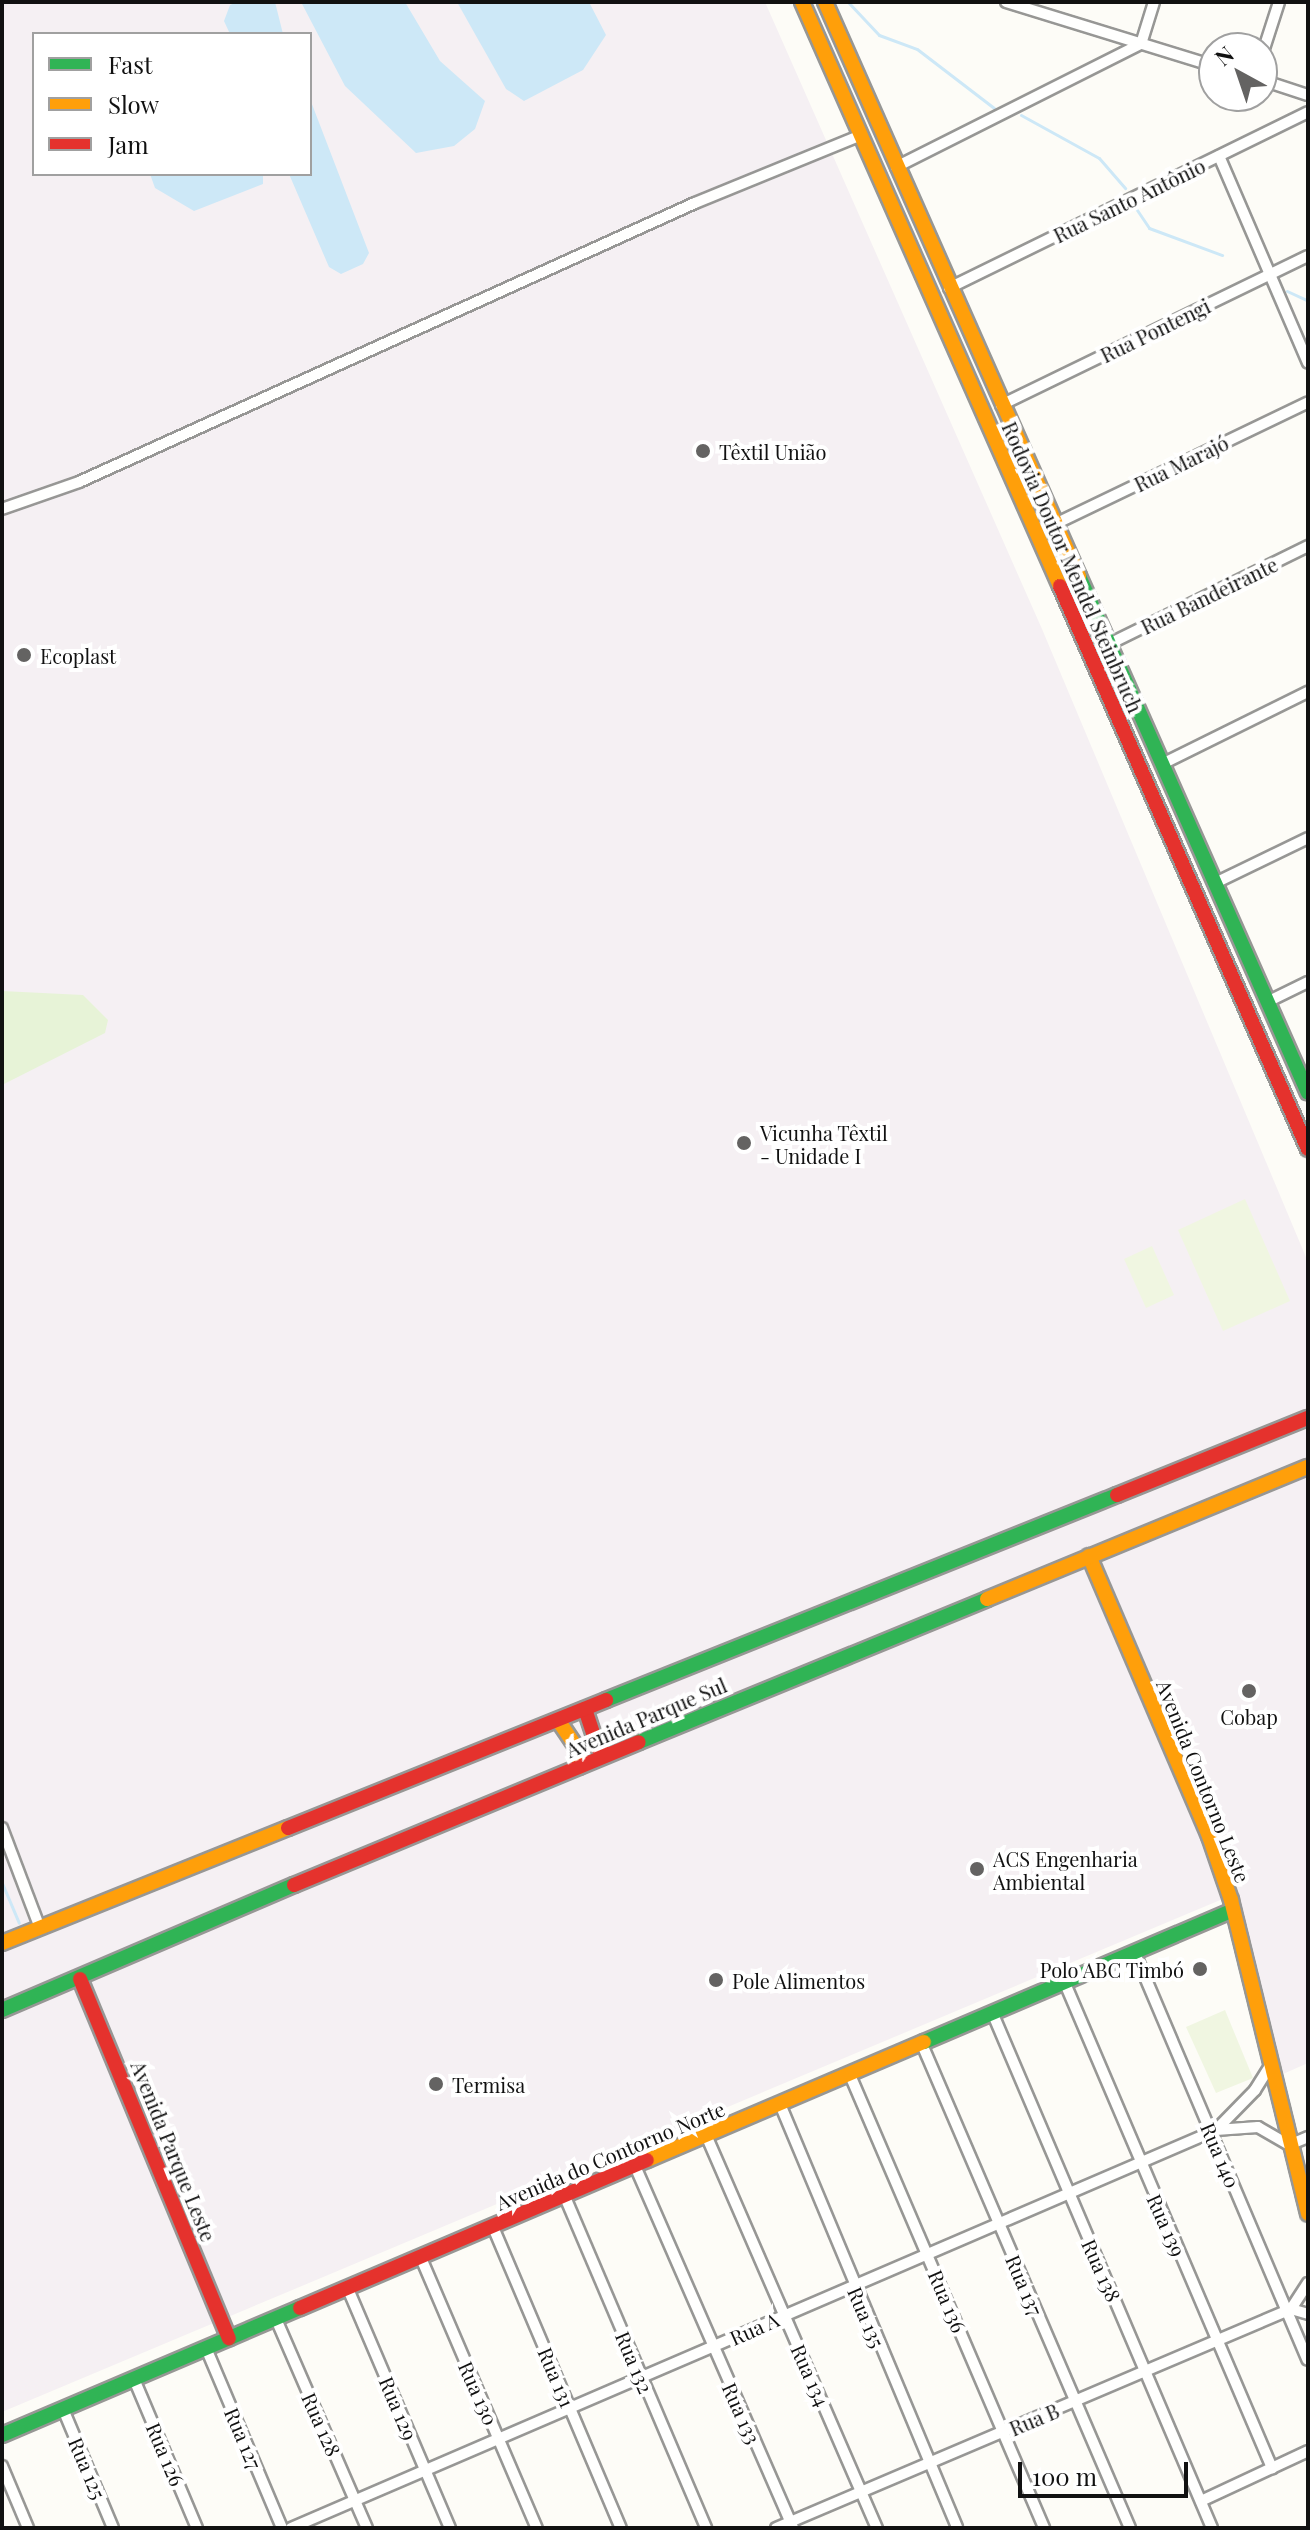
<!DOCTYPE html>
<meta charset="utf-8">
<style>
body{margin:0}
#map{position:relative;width:1310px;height:2530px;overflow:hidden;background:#fdfcf7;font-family:"Playfair Display",serif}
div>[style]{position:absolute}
.industrial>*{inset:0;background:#f5f0f3}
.green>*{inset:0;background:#e7f3d7}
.pitch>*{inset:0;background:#f0f6e1}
.water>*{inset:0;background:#cde8f7}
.stream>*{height:3px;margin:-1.5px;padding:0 1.5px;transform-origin:1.5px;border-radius:1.5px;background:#cde8f7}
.roads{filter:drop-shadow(2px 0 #979795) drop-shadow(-2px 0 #979795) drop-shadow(0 2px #979795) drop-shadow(0 -2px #979795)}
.street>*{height:10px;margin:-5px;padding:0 5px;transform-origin:5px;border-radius:5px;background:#fffffe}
.fast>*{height:14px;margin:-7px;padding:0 7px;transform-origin:7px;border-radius:7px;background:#30b455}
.slow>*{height:14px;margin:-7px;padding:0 7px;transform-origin:7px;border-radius:7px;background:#ff9f0a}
.jam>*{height:14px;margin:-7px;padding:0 7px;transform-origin:7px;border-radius:7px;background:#e5322d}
.dots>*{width:22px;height:22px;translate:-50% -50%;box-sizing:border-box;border:4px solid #fff;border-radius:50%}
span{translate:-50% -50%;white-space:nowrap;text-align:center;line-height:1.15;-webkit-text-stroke:8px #fff;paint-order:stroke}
.street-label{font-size:20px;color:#111}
.poi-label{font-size:20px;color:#111}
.left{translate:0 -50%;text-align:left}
.right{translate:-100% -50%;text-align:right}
.frame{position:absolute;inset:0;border:4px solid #111;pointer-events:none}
.legend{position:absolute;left:32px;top:32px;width:280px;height:144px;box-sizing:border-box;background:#fff;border:2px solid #a0a0a0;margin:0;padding:10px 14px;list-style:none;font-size:24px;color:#111}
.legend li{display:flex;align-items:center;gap:16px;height:40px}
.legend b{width:40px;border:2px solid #a0a0a0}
.north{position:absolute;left:1198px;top:32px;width:80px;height:80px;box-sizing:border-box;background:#fff;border:2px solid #a0a0a0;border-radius:50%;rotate:320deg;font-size:22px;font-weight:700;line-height:32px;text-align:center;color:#111}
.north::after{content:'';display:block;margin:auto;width:28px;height:36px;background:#646362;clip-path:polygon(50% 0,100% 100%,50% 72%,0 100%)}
.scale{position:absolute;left:1018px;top:2462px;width:170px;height:36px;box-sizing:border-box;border:4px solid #111;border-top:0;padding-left:10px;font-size:24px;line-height:28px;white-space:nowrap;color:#111;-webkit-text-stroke:6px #fff;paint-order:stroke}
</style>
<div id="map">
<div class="industrial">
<div style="clip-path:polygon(evenodd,2px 2px,765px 2px,1042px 629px,1308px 1262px,1308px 2063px,1283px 2074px,1237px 1893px,2px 2412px,2px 2px,34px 34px,310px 34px,310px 174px,34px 174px,34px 34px)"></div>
</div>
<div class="green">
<div style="clip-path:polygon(2px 991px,83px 995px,108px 1020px,105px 1033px,2px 1085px)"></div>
</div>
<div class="pitch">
<div style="clip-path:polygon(1245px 1199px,1290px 1301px,1223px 1331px,1178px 1230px)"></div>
<div style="clip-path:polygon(1152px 1246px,1174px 1295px,1146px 1308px,1124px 1259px)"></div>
<div style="clip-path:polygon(1225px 2010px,1253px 2078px,1216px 2093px,1186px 2027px)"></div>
</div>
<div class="water">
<div style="clip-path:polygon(237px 2px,275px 2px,283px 34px,230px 34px,224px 21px,230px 5px)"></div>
<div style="clip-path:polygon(301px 2px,405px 2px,440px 61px,485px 101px,475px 129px,454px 146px,416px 153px,345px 86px)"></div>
<div style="clip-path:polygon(457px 2px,589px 2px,606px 35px,583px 70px,524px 101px,506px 89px)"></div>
<div style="clip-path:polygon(310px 99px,369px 253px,363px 264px,341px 274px,329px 267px,289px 174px,310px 174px)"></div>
<div style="clip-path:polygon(150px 174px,263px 174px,263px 184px,194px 211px,155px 188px)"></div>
</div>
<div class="stream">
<div style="left:848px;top:2px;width:45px;rotate:46.8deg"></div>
<div style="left:879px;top:35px;width:40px;rotate:20.2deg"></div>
<div style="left:917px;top:49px;width:97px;rotate:37.5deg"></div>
<div style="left:1021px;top:115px;width:89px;rotate:28.9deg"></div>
<div style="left:1099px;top:158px;width:40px;rotate:49deg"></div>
<div style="left:1135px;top:207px;width:25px;rotate:56deg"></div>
<div style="left:1149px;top:228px;width:78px;rotate:20.3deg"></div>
<div style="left:1287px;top:291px;width:23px;rotate:25deg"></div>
<div style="left:2px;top:1883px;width:43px;rotate:67deg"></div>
</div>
<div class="roads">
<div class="street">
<div style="left:1006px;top:2px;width:218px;rotate:17.1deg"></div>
<div style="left:1262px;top:55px;width:56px;rotate:-72.2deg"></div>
<div style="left:1262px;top:80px;width:48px;rotate:18.1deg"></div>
<div style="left:1219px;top:156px;width:225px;rotate:66.7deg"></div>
<div style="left:896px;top:167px;width:274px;rotate:-26.7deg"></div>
<div style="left:1141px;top:44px;width:44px;rotate:-72.8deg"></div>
<div style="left:949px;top:288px;width:400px;rotate:-26.1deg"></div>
<div style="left:1001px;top:405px;width:341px;rotate:-25.9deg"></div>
<div style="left:2px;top:509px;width:82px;rotate:-19.3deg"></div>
<div style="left:79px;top:482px;width:676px;rotate:-24.37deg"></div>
<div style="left:695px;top:203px;width:177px;rotate:-22.2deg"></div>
<div style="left:1055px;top:524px;width:281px;rotate:-25.7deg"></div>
<div style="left:1109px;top:644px;width:222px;rotate:-26.2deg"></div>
<div style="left:1162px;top:764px;width:163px;rotate:-26.3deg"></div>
<div style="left:1215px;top:883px;width:103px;rotate:-25.8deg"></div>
<div style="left:1267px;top:1002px;width:46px;rotate:-26deg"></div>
<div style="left:2px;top:1828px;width:107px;rotate:69.2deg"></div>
<div style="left:1134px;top:1951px;width:444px;rotate:67deg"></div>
<div style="left:1064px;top:1981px;width:530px;rotate:66.87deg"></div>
<div style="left:992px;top:2012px;width:561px;rotate:66.91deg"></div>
<div style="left:921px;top:2042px;width:529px;rotate:66.73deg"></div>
<div style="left:850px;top:2075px;width:493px;rotate:66.8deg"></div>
<div style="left:780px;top:2104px;width:459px;rotate:67.3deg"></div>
<div style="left:1216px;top:2130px;width:42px;rotate:-4.1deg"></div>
<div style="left:1258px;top:2127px;width:36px;rotate:30deg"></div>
<div style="left:1289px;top:2145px;width:21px;rotate:-23deg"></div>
<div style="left:706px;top:2135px;width:429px;rotate:66.5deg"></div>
<div style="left:635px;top:2166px;width:395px;rotate:66.4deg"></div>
<div style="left:565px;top:2197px;width:360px;rotate:66.9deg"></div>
<div style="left:493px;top:2227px;width:327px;rotate:67deg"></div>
<div style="left:421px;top:2258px;width:294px;rotate:66.8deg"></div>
<div style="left:348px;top:2289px;width:260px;rotate:66.9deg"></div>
<div style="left:1291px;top:2309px;width:31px;rotate:-57deg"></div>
<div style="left:276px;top:2319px;width:228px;rotate:66.5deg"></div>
<div style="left:206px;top:2348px;width:195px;rotate:67.1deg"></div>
<div style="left:134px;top:2379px;width:162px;rotate:67.1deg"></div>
<div style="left:63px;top:2409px;width:129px;rotate:67.2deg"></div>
<div style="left:2px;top:2466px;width:67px;rotate:67.2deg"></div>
<div style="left:1201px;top:2501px;width:118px;rotate:-25deg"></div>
<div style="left:291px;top:2528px;width:1007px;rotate:-23.28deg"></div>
<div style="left:1216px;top:2130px;width:56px;rotate:-45.7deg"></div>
<div style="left:1255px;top:2090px;width:32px;rotate:-58deg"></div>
<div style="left:776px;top:2528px;width:560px;rotate:-23.04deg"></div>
<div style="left:1291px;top:2309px;width:18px;rotate:16deg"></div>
</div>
<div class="fast">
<div style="left:1079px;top:576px;width:565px;rotate:66.11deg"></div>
<div style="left:606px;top:1700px;width:551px;rotate:-21.86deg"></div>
<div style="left:639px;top:1742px;width:376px;rotate:-22.3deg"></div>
<div style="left:2px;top:2010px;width:318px;rotate:-23.2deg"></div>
<div style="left:924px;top:2042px;width:336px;rotate:-23.1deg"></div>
<div style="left:2px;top:2435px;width:324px;rotate:-23.1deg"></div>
</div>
<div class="slow">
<div style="left:802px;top:2px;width:638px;rotate:66.17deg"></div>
<div style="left:825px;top:2px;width:628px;rotate:66.13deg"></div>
<div style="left:1089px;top:1556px;width:305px;rotate:66.8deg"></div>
<div style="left:1209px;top:1836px;width:68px;rotate:71deg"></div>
<div style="left:1231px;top:1900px;width:323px;rotate:76.2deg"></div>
<div style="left:987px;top:1599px;width:347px;rotate:-22.4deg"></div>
<div style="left:558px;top:1720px;width:40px;rotate:56deg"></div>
<div style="left:580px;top:1753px;width:14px;rotate:94deg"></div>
<div style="left:2px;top:1943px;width:308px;rotate:-21.9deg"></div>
<div style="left:647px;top:2160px;width:301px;rotate:-23.1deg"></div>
</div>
<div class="jam">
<div style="left:1060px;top:586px;width:615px;rotate:66.23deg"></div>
<div style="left:1117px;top:1495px;width:206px;rotate:-22deg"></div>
<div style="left:585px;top:1709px;width:41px;rotate:71.6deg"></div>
<div style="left:598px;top:1748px;width:11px;rotate:38deg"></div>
<div style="left:288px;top:1828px;width:343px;rotate:-21.9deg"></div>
<div style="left:294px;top:1885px;width:373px;rotate:-22.5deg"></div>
<div style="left:80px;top:1979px;width:389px;rotate:67.5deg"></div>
<div style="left:300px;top:2308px;width:377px;rotate:-23.1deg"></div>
</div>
</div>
<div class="dots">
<div style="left:703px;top:451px;background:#646362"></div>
<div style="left:24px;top:655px;background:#646362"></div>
<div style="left:744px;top:1143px;background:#646362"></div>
<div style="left:1249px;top:1691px;background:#646362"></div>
<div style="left:977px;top:1869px;background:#646362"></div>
<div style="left:1200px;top:1969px;background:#646362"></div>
<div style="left:716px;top:1980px;background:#646362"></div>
<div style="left:436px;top:2084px;background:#646362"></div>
</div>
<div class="street-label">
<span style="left:1129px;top:200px;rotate:-26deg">Rua Santo Antônio</span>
<span style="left:1155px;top:330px;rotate:-26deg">Rua Pontengi</span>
<span style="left:1181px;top:463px;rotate:-26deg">Rua Marajó</span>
<span style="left:1073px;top:567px;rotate:66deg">Rodovia Doutor Mendel Steinbruch</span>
<span style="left:1209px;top:595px;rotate:-26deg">Rua Bandeirante</span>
<span style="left:646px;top:1717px;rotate:-23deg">Avenida Parque Sul</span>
<span style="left:1204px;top:1781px;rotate:68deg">Avenida Contorno Leste</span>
<span style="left:174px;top:2151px;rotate:68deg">Avenida Parque Leste</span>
<span style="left:610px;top:2155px;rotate:-23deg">Avenida do Contorno Norte</span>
<span style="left:1221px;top:2155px;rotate:67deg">Rua 140</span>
<span style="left:1167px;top:2225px;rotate:66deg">Rua 139</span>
<span style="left:1102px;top:2270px;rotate:66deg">Rua 138</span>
<span style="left:1025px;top:2285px;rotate:67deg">Rua 137</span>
<span style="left:948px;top:2301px;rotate:67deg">Rua 136</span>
<span style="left:867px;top:2317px;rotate:67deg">Rua 135</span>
<span style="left:754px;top:2328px;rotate:-24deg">Rua A</span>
<span style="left:635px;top:2362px;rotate:67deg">Rua 132</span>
<span style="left:811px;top:2375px;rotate:66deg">Rua 134</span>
<span style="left:557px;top:2377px;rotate:67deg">Rua 131</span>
<span style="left:479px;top:2393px;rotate:66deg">Rua 130</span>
<span style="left:399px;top:2408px;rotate:67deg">Rua 129</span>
<span style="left:742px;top:2413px;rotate:66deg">Rua 133</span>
<span style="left:1034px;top:2419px;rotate:-23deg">Rua B</span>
<span style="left:322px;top:2424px;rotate:66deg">Rua 128</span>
<span style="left:244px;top:2438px;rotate:67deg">Rua 127</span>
<span style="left:166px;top:2454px;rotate:67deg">Rua 126</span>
<span style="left:88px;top:2468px;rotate:67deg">Rua 125</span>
</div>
<div class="poi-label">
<span class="left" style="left:719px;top:451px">Têxtil União</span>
<span class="left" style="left:40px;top:655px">Ecoplast</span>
<span class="left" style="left:760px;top:1144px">Vicunha Têxtil<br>- Unidade I</span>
<span style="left:1249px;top:1716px">Cobap</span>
<span class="left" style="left:993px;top:1870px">ACS Engenharia<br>Ambiental</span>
<span class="right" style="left:1184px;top:1969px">Polo ABC Timbó</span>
<span class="left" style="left:732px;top:1980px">Pole Alimentos</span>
<span class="left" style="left:452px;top:2084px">Termisa</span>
</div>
<div class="frame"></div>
<ul class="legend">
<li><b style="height:10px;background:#30b455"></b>Fast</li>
<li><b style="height:10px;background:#ff9f0a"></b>Slow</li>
<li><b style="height:10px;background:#e5322d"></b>Jam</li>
</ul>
<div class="north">N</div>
<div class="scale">100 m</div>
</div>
